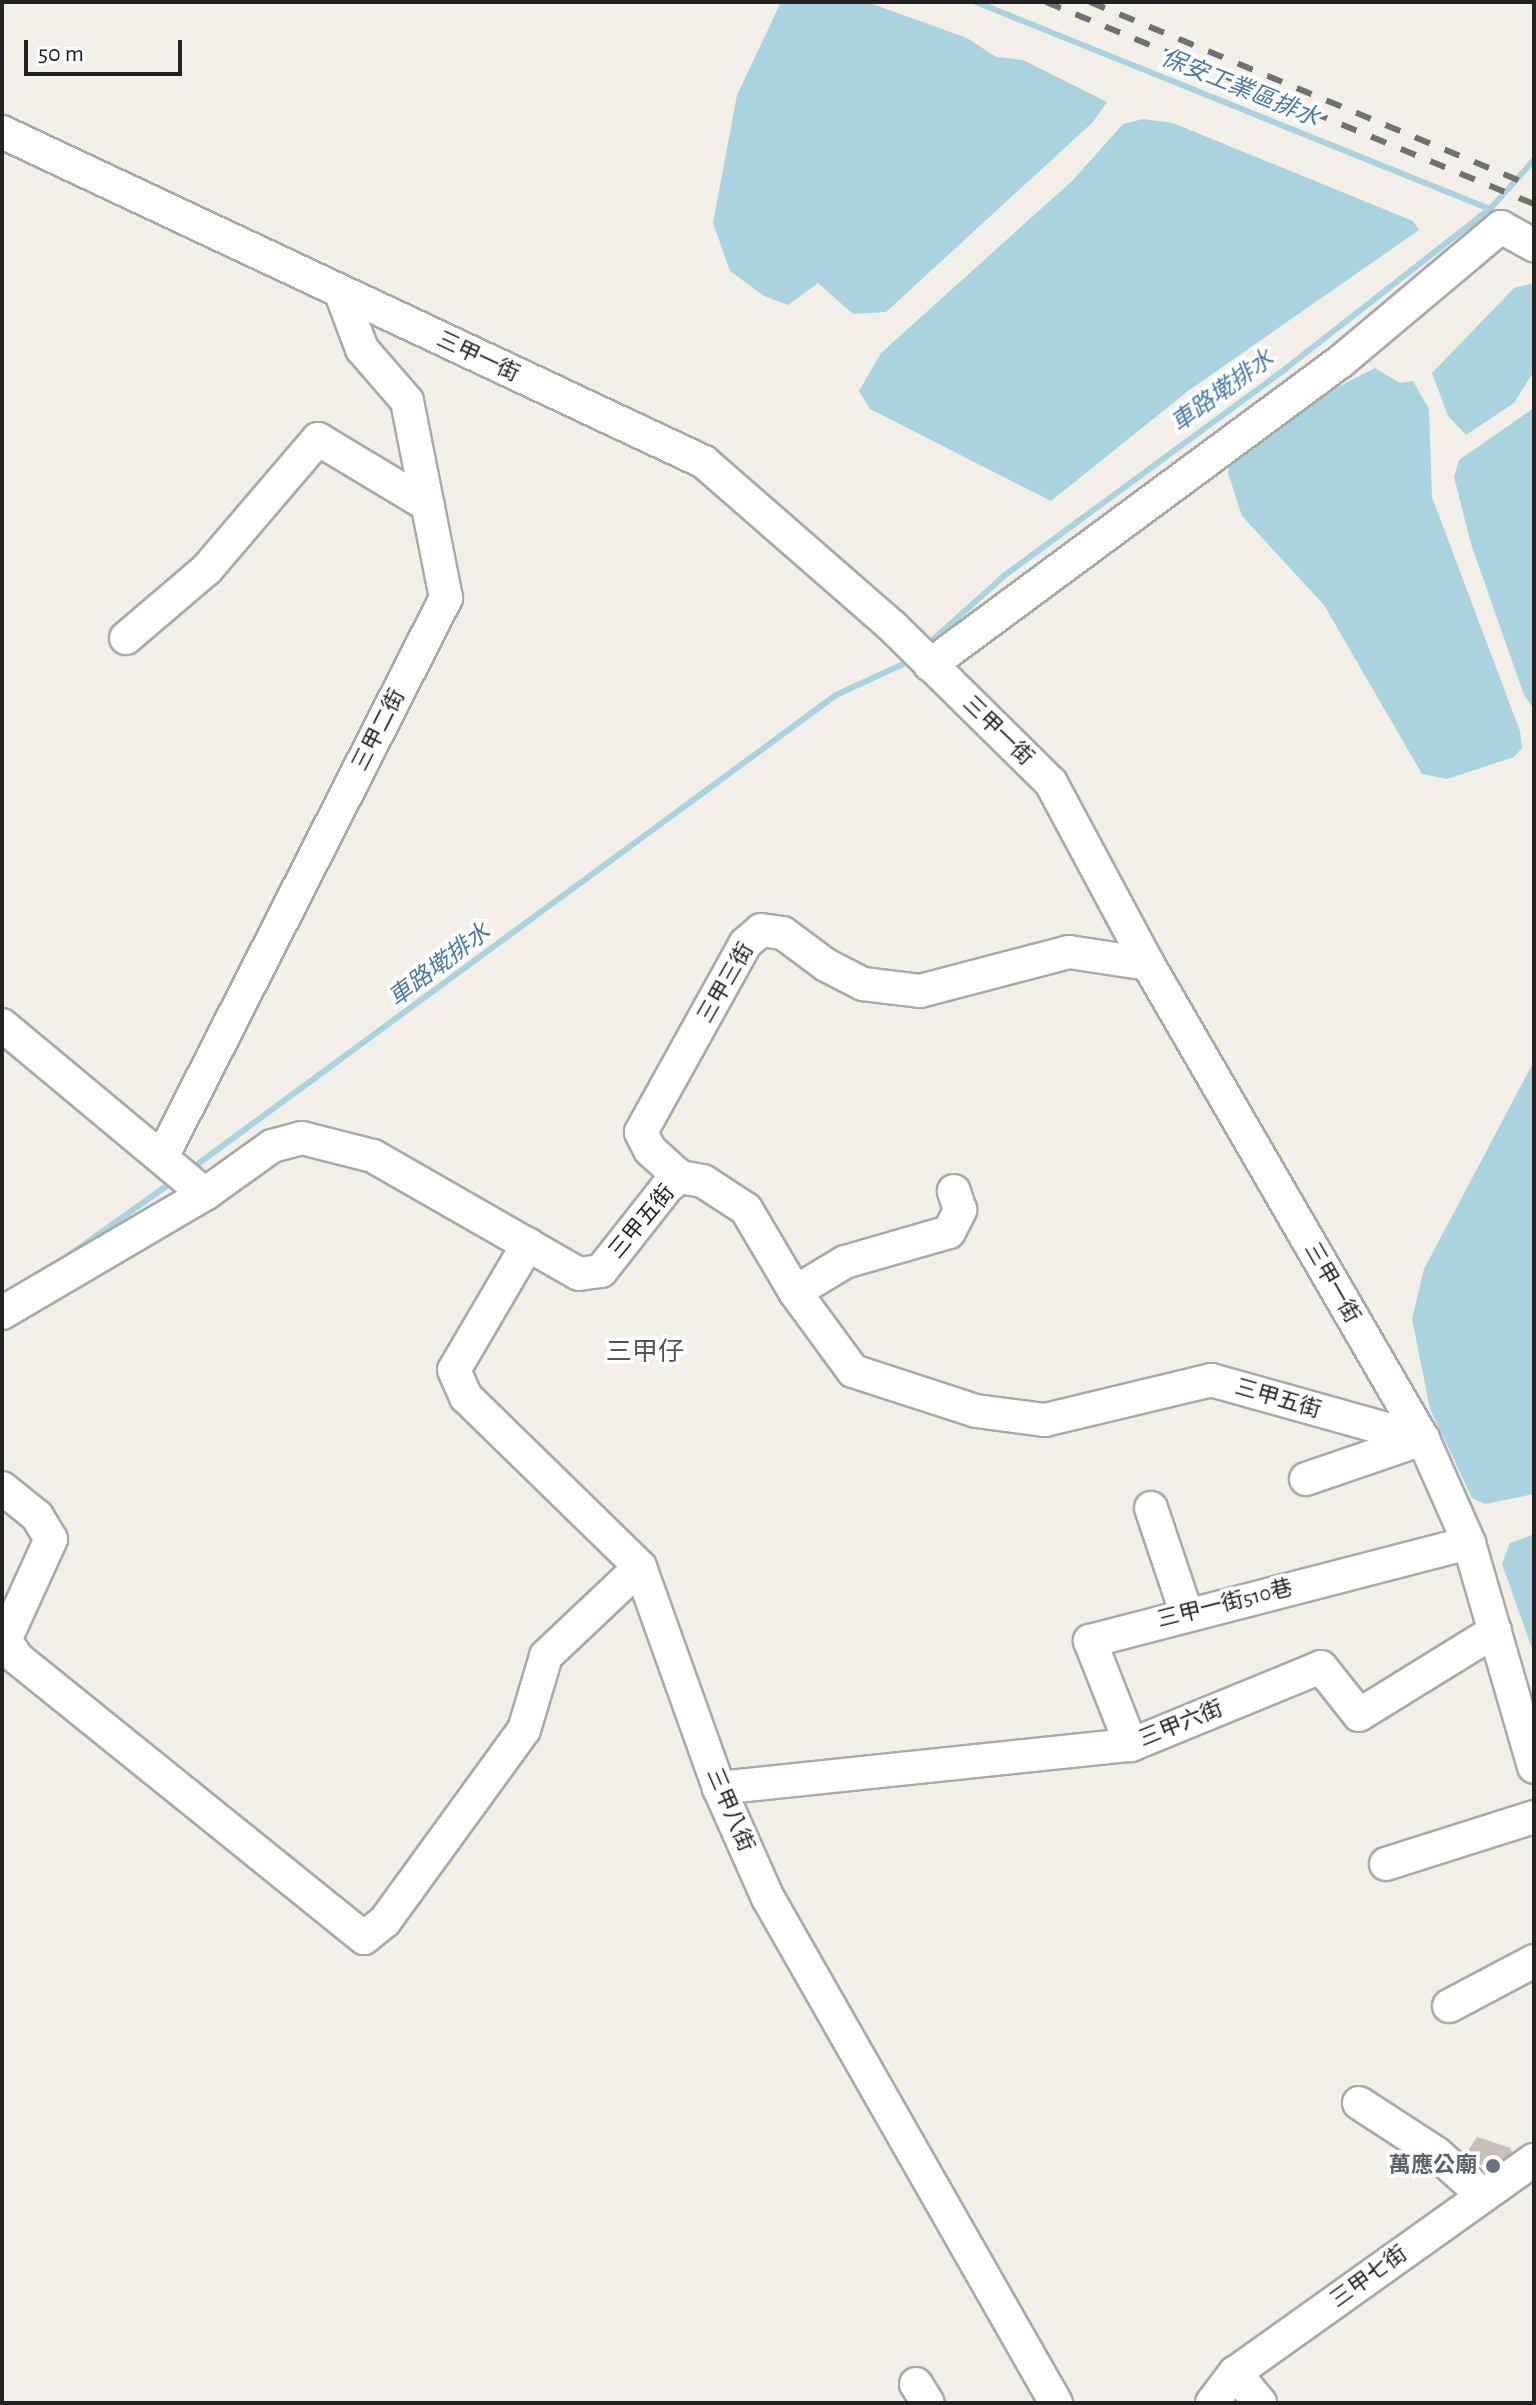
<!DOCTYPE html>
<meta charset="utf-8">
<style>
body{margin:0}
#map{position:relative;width:1536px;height:2405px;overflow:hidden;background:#f2efe9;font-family:"Alegreya Sans","Noto Sans TC",sans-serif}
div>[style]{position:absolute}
.water>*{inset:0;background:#aad3df}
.shadow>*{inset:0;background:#0003}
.stream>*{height:6px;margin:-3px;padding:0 3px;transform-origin:3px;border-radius:3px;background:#aad3df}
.building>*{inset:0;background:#c7bfb8}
.roads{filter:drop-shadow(2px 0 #a9a9a9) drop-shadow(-2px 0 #a9a9a9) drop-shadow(0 2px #a9a9a9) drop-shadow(0 -2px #a9a9a9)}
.minor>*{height:32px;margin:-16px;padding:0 16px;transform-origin:16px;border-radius:16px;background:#fff}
.rail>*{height:6px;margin-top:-3px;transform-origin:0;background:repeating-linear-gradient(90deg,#707070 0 16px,transparent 0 32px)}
.dots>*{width:22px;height:22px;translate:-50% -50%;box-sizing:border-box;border:4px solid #fff;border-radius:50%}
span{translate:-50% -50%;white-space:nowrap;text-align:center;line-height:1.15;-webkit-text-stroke:7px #fff;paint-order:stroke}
.street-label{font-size:22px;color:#222}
.worship-label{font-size:22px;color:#5b616d;font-weight:700}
.right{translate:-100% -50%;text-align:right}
.water-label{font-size:24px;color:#4a7aab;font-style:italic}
.quarter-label{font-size:26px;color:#555}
.frame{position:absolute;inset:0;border:4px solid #222;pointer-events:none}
.scale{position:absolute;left:24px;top:40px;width:158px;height:36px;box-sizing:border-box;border:4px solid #222;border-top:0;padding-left:10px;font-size:24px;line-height:28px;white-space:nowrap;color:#222;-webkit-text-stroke:6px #fff;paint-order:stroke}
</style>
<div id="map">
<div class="water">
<div style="clip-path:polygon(781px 2px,867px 2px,967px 38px,996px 57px,1023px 60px,1107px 102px,1093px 122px,886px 312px,853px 314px,818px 283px,788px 305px,764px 296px,730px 271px,713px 223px,737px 95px)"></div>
<div style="clip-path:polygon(1143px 119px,1173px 123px,1413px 221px,1419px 230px,1188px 391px,1051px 501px,870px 409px,859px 391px,881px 353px,1073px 180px,1123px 124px)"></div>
<div style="clip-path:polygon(1534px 283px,1534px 371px,1514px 403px,1466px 435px,1448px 416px,1432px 373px,1514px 288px)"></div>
<div style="clip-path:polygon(1375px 368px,1400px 383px,1413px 381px,1429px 409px,1432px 497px,1520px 731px,1522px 748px,1514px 757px,1447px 779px,1422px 774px,1324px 605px,1242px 516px,1228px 473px,1230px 461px,1326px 393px)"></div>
<div style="clip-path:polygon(1534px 408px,1534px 709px,1524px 695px,1471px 544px,1454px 477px,1459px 460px)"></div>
<div style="clip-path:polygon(1534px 1061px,1534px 1494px,1485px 1504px,1472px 1498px,1430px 1409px,1412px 1319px,1424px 1269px)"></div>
<div style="clip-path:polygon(1534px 1534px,1534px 1654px,1502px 1564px,1510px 1543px)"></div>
</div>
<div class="shadow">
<div style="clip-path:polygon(1510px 2149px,1514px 2154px,1494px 2173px,1473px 2159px)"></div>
</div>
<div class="stream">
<div style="left:976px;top:2px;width:554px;rotate:21.94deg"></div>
<div style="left:927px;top:645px;width:105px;rotate:-41.9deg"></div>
<div style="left:1005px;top:575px;width:348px;rotate:-36.3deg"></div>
<div style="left:1285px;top:369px;width:260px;rotate:-38deg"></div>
<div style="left:1490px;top:209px;width:66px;rotate:-48.1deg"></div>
<div style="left:191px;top:1169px;width:800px;rotate:-36.31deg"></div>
<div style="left:836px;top:695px;width:74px;rotate:-24.8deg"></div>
<div style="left:61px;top:1261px;width:136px;rotate:-35.4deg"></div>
</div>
<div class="building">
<div style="clip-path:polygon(1477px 2137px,1511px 2148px,1508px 2155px,1488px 2170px,1466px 2154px)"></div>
</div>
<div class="roads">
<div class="minor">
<div style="left:2px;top:132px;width:776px;rotate:25.18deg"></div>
<div style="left:704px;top:462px;width:249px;rotate:41.1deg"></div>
<div style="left:892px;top:626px;width:223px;rotate:44.6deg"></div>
<div style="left:1051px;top:783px;width:205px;rotate:61.8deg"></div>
<div style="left:1148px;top:964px;width:549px;rotate:59.93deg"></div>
<div style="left:1423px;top:1439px;width:114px;rotate:66.1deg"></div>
<div style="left:1469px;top:1543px;width:233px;rotate:73.8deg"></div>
<div style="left:126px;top:638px;width:106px;rotate:-40.4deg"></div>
<div style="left:207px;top:569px;width:171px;rotate:-49.5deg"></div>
<div style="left:318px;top:439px;width:128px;rotate:31deg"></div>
<div style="left:930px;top:665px;width:510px;rotate:-36.47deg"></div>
<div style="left:1340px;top:362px;width:210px;rotate:-40deg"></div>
<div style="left:1501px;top:227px;width:38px;rotate:29deg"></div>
<div style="left:2px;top:1025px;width:264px;rotate:39.8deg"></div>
<div style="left:205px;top:1194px;width:82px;rotate:-35.6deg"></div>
<div style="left:272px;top:1146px;width:31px;rotate:-15deg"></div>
<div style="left:302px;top:1138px;width:73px;rotate:14.2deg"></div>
<div style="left:373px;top:1156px;width:237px;rotate:29.8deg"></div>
<div style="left:579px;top:1274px;width:22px;rotate:-8deg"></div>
<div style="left:601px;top:1271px;width:107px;rotate:-51.8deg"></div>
<div style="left:667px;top:1187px;width:16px;rotate:-38deg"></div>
<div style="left:680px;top:1177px;width:23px;rotate:10deg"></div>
<div style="left:703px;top:1181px;width:51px;rotate:33.1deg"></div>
<div style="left:746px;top:1209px;width:96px;rotate:59.4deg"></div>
<div style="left:795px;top:1292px;width:98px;rotate:53.7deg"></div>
<div style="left:853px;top:1371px;width:129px;rotate:18deg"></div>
<div style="left:976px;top:1411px;width:70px;rotate:7.4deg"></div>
<div style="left:1045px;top:1420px;width:171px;rotate:-13.5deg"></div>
<div style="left:1211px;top:1380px;width:220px;rotate:15.6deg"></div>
<div style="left:162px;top:1157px;width:627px;rotate:-63.07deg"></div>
<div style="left:446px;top:598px;width:201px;rotate:-101.2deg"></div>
<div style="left:407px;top:401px;width:69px;rotate:-130.9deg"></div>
<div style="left:362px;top:349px;width:60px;rotate:-110.6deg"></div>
<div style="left:680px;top:1177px;width:40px;rotate:-138deg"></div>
<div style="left:650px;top:1150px;width:20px;rotate:-117deg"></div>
<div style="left:641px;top:1132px;width:215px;rotate:-61deg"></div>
<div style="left:745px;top:944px;width:21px;rotate:-41deg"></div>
<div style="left:761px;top:930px;width:22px;rotate:8deg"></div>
<div style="left:783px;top:933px;width:54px;rotate:36.7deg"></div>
<div style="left:826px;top:965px;width:42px;rotate:27.2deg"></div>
<div style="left:863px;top:984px;width:57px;rotate:7deg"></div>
<div style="left:920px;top:991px;width:154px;rotate:-14.7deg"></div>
<div style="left:1069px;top:952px;width:80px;rotate:8.6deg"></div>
<div style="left:528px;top:1244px;width:146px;rotate:120.4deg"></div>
<div style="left:454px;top:1370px;width:30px;rotate:66deg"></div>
<div style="left:466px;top:1397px;width:243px;rotate:44.3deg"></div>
<div style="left:640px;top:1567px;width:235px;rotate:70.3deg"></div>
<div style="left:719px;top:1788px;width:120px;rotate:66deg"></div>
<div style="left:768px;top:1898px;width:581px;rotate:60.3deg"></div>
<div style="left:795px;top:1292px;width:58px;rotate:-31deg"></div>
<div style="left:845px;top:1262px;width:108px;rotate:-16.1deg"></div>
<div style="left:949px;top:1232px;width:25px;rotate:-63deg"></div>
<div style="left:960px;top:1210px;width:20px;rotate:-108deg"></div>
<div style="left:2px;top:1313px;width:235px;rotate:-30.4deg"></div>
<div style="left:1306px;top:1479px;width:124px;rotate:-18.9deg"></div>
<div style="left:2px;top:1488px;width:45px;rotate:38.7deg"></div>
<div style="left:37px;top:1516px;width:27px;rotate:59deg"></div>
<div style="left:51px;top:1539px;width:111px;rotate:114.5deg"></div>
<div style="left:5px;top:1640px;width:22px;rotate:56deg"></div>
<div style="left:17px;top:1658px;width:446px;rotate:38.9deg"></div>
<div style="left:364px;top:1938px;width:27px;rotate:-39deg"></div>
<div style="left:385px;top:1921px;width:236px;rotate:-54deg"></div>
<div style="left:524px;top:1730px;width:77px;rotate:-73.4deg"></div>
<div style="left:546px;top:1656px;width:129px;rotate:-43.4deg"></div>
<div style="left:1151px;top:1508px;width:110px;rotate:71.4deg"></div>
<div style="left:1131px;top:1745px;width:112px;rotate:-111.5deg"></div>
<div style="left:1090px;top:1641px;width:391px;rotate:-14.5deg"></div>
<div style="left:719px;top:1788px;width:414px;rotate:-6deg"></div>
<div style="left:1131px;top:1745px;width:205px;rotate:-22.3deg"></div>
<div style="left:1321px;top:1667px;width:61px;rotate:51.6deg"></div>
<div style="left:1359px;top:1715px;width:160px;rotate:-31.7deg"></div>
<div style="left:1386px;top:1864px;width:155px;rotate:-17.6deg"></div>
<div style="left:1449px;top:2006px;width:96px;rotate:-27.9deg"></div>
<div style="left:1359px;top:2103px;width:92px;rotate:33deg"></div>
<div style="left:1436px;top:2153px;width:63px;rotate:41.8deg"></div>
<div style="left:1235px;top:2373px;width:39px;rotate:50deg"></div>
<div style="left:916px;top:2384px;width:22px;rotate:58deg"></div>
<div style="left:1212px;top:2403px;width:38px;rotate:-53deg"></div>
<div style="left:1235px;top:2373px;width:367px;rotate:-35.5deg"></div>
</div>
</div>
<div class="rail">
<div style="left:1046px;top:2px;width:528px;rotate:22.49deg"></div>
<div style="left:1090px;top:2px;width:481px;rotate:22.6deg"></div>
</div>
<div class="dots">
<div style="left:1493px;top:2166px;background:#6b7280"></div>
</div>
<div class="street-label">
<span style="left:478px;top:357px;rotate:25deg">三甲一街</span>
<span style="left:379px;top:730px;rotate:-63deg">三甲二街</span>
<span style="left:998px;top:731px;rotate:44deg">三甲一街</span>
<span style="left:726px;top:983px;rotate:-60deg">三甲三街</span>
<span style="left:642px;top:1222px;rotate:-50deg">三甲五街</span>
<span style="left:1332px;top:1283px;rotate:60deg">三甲一街</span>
<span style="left:1278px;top:1399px;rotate:16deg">三甲五街</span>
<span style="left:1225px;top:1604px;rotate:-14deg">三甲一街510巷</span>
<span style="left:1181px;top:1724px;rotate:-22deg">三甲六街</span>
<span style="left:730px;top:1810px;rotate:67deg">三甲八街</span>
<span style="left:1369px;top:2277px;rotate:-36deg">三甲七街</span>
</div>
<div class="worship-label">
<span class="right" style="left:1477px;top:2166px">萬應公廟</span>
</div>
<div class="water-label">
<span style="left:1240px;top:89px;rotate:22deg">保安工業區排水</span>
<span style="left:1223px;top:392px;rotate:-36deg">車路墘排水</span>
<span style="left:440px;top:966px;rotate:-37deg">車路墘排水</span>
</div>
<div class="quarter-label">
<span style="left:645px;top:1353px">三甲仔</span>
</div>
<div class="frame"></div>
<div class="scale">50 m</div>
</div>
